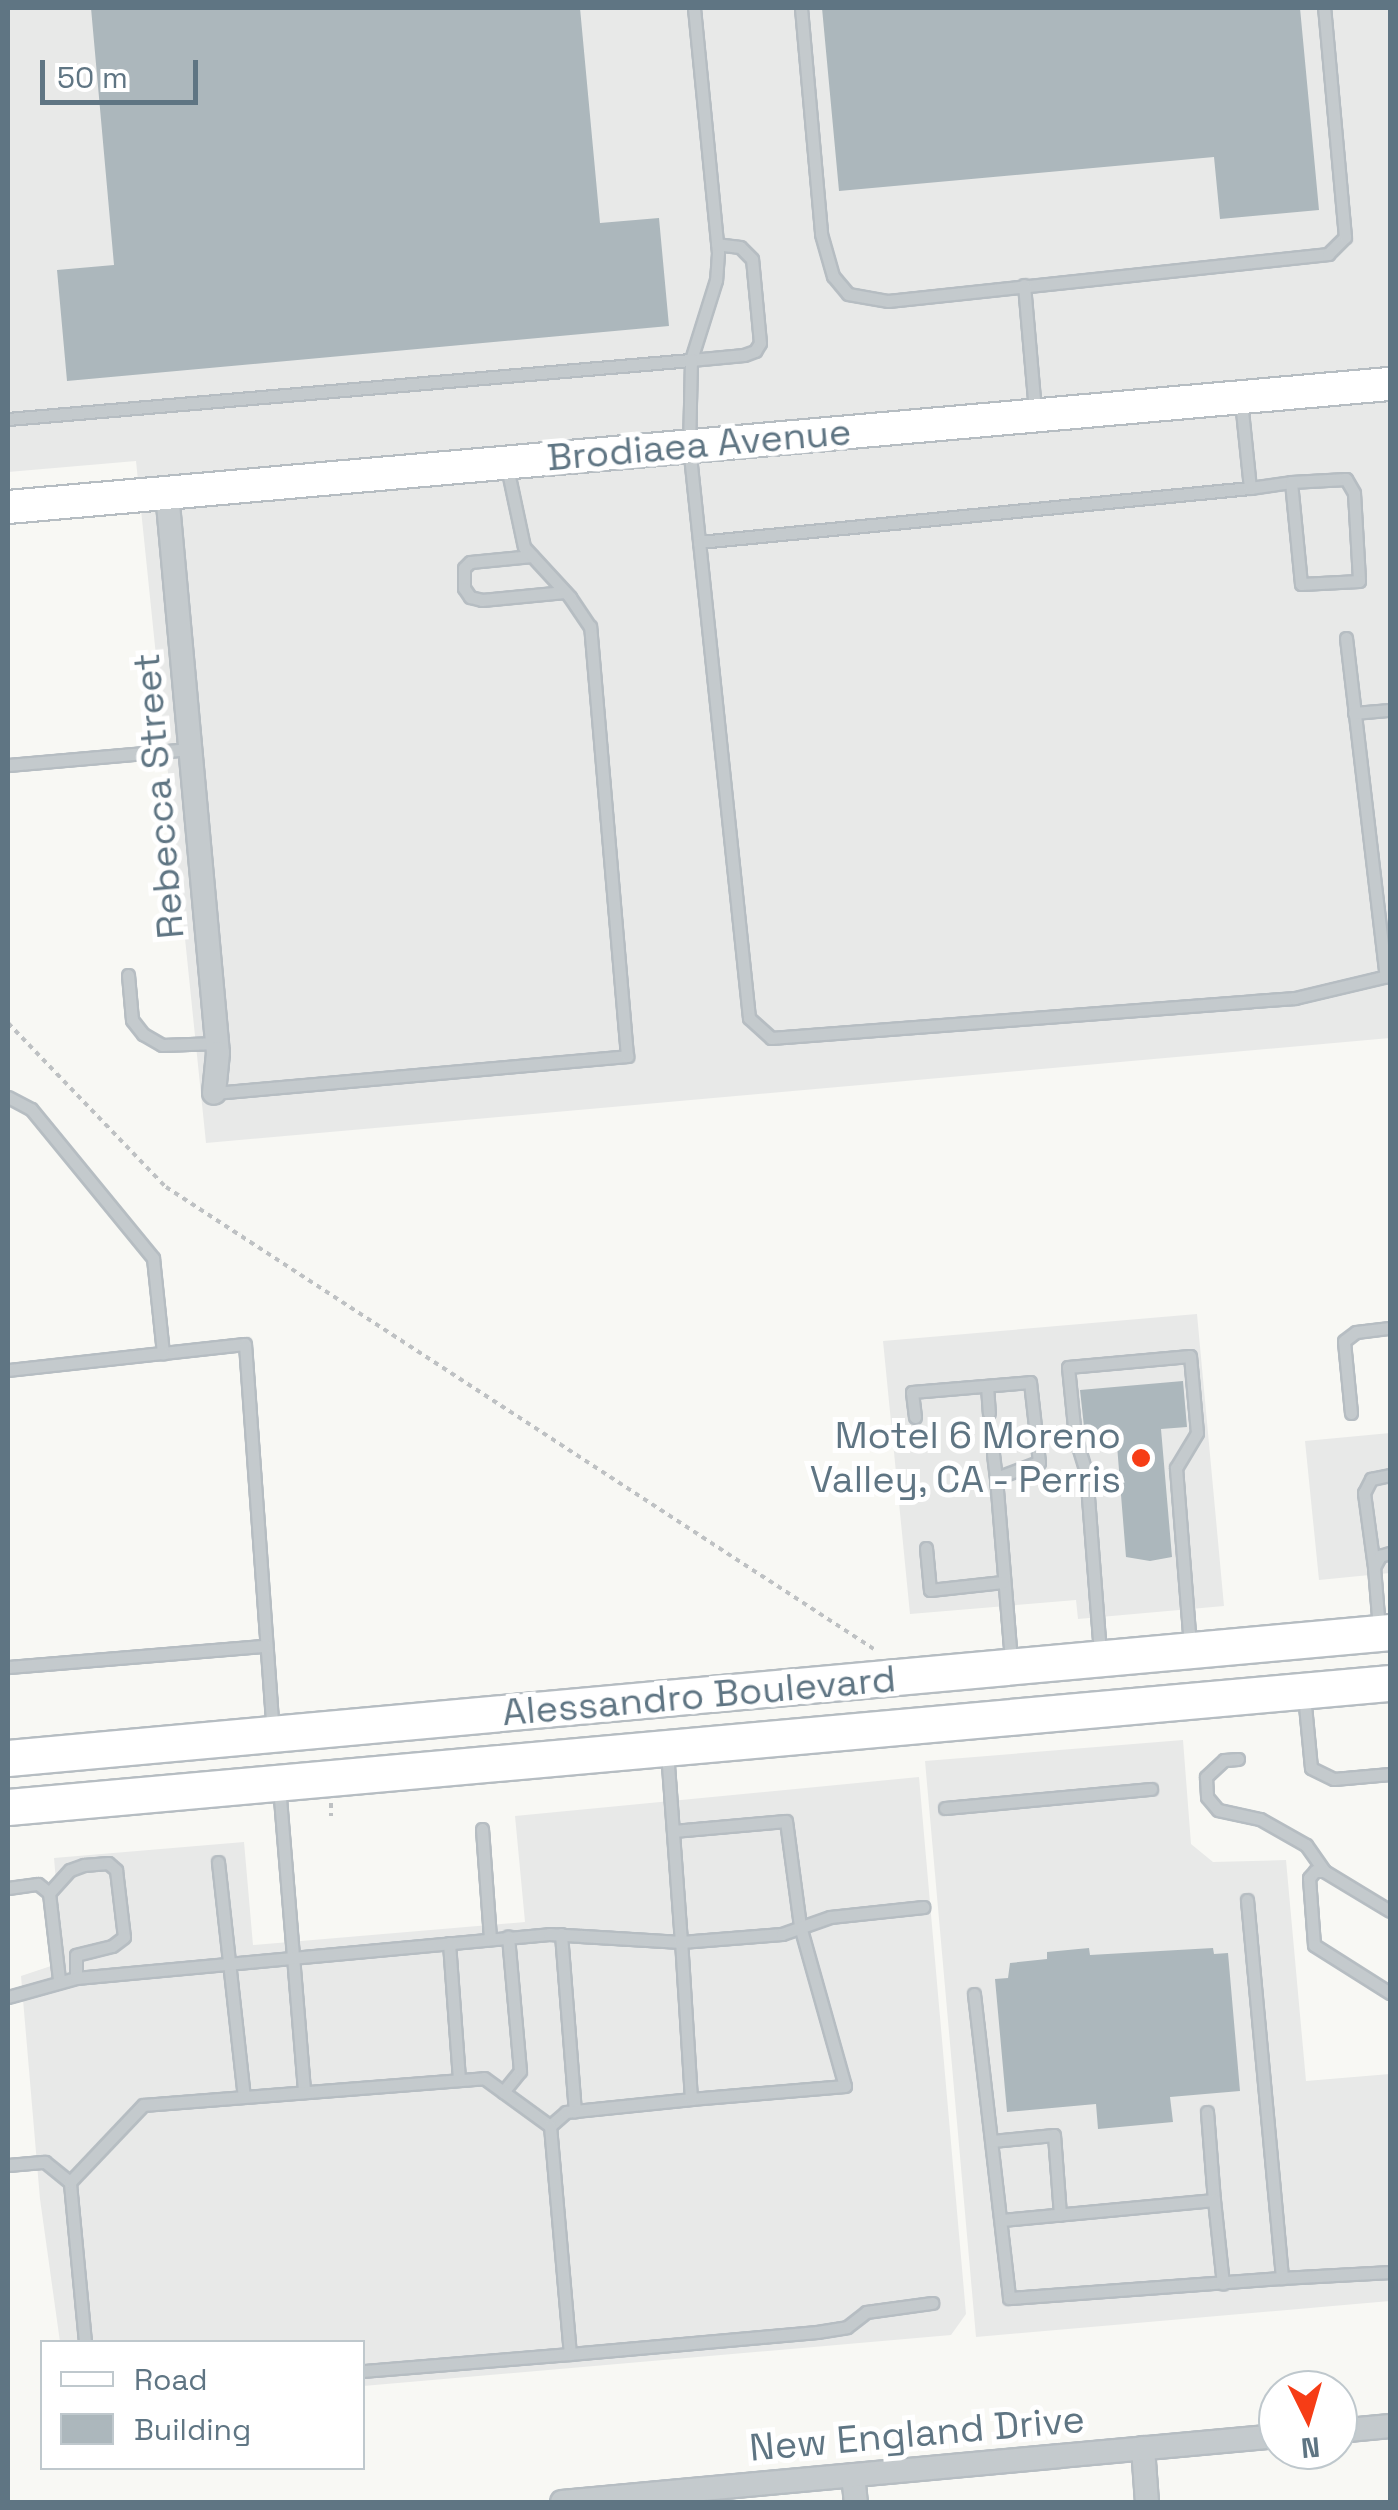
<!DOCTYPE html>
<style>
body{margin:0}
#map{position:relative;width:1398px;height:2510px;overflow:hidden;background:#f8f8f4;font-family:"Space Grotesk",sans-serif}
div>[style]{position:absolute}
.built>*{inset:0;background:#e8e9e8}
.building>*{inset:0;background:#acb7bc}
.path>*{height:4px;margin-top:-2px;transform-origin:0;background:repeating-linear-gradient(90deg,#bec1c3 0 5px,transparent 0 10px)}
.roads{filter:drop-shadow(2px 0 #b6bdc2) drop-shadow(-2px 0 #b6bdc2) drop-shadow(0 2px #b6bdc2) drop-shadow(0 -2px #b6bdc2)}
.lane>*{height:11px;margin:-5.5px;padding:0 5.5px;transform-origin:5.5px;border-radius:5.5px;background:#c4cacd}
.street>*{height:22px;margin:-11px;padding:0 11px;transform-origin:11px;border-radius:11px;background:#c4cacd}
.secondary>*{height:32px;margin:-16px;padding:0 16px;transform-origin:16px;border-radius:16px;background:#fff}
.primary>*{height:35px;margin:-17.5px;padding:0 17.5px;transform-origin:17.5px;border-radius:17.5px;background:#fff}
.dots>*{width:28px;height:28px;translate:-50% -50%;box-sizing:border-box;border:5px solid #fff;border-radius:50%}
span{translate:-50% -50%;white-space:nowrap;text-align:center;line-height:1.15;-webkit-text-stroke:10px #fff;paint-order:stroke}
.street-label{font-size:38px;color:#5f7583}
.poi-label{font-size:38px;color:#5f7583}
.right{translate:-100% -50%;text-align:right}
.frame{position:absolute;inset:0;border:10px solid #5f7583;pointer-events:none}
.legend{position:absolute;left:40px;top:2340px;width:325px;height:130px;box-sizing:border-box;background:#fff;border:2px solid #bfc8cd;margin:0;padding:12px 18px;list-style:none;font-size:30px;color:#5f7583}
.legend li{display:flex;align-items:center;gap:20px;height:50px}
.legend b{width:50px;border:2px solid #bfc8cd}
.north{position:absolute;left:1258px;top:2370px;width:100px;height:100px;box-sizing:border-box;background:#fff;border:2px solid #bfc8cd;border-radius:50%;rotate:175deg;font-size:28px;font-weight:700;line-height:40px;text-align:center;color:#5f7583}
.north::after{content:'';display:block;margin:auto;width:35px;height:45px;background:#f63d16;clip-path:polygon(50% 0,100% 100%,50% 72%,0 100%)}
.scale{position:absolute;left:40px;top:60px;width:158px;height:45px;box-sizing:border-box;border:5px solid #5f7583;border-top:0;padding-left:12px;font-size:30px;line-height:35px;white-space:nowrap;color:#5f7583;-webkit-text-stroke:8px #fff;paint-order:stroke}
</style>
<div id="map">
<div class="built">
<div style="clip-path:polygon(8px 8px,1390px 8px,1390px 1038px,206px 1143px,136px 461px,8px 472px)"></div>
<div style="clip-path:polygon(1197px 1314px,1224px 1606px,1078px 1619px,1076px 1600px,910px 1614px,883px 1341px)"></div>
<div style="clip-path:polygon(1390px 1433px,1390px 1573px,1319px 1580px,1305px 1441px)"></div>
<div style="clip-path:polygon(1183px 1740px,1191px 1844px,1213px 1862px,1286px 1860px,1306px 2081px,1390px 2074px,1390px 2301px,976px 2337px,925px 1761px)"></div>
<div style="clip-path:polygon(919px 1777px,966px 2314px,951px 2335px,363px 2386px,362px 2342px,60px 2342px,40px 2199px,21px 1976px,63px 1962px,54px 1858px,244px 1842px,253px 1945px,525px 1922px,515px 1816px)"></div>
</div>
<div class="building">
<div style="clip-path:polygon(91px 8px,580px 8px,600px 223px,659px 218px,669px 326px,67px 381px,57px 270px,114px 265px)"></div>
<div style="clip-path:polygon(822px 8px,1300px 8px,1319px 210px,1220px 219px,1214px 157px,839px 191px)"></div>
<div style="clip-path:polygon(1183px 1381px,1187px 1427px,1161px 1429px,1172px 1557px,1150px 1561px,1126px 1557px,1116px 1433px,1085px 1436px,1080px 1390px)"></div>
<div style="clip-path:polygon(1089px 1948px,1090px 1955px,1213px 1948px,1214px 1954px,1228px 1953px,1240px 2091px,1170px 2097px,1173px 2122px,1098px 2129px,1096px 2104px,1007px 2112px,995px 1979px,1008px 1978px,1010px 1963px,1047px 1959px,1047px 1952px)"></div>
</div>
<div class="path">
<div style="left:8px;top:1023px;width:228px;rotate:46.1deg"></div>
<div style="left:166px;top:1187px;width:845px;rotate:33.13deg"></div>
<div style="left:331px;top:1803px;width:13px;rotate:90deg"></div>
</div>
<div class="roads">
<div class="lane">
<div style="left:694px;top:8px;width:246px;rotate:84.4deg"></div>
<div style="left:718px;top:253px;width:27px;rotate:94deg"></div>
<div style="left:716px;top:280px;width:84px;rotate:107.4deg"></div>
<div style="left:691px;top:360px;width:53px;rotate:-5.4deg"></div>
<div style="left:744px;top:355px;width:12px;rotate:-20deg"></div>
<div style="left:755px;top:351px;width:9px;rotate:-58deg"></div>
<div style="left:760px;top:343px;width:84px;rotate:-95.4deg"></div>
<div style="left:752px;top:259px;width:17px;rotate:-135deg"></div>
<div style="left:740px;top:247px;width:23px;rotate:-173deg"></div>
<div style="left:801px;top:8px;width:227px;rotate:84.9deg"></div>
<div style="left:821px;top:234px;width:44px;rotate:74.1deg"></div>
<div style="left:833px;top:276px;width:23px;rotate:50deg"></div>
<div style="left:848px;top:294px;width:41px;rotate:9.9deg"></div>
<div style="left:888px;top:301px;width:443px;rotate:-6.1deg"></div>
<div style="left:1328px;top:254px;width:24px;rotate:-45deg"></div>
<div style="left:1345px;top:237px;width:230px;rotate:-95.2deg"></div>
<div style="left:1024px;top:285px;width:126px;rotate:85deg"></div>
<div style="left:8px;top:419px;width:686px;rotate:-4.94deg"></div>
<div style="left:691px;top:360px;width:86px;rotate:91.3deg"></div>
<div style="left:689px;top:446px;width:575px;rotate:84.01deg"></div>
<div style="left:749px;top:1018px;width:30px;rotate:42deg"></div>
<div style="left:771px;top:1038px;width:526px;rotate:-4.37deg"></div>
<div style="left:1295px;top:998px;width:90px;rotate:-13.4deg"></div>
<div style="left:1250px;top:488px;width:41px;rotate:-8.3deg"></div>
<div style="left:1291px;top:482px;width:55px;rotate:-3.1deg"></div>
<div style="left:1346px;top:479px;width:16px;rotate:60deg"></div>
<div style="left:1354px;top:493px;width:88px;rotate:86.7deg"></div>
<div style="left:1359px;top:581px;width:58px;rotate:177deg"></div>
<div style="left:1301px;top:584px;width:102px;rotate:-95.6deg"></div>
<div style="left:699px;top:542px;width:554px;rotate:-5.6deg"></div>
<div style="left:1250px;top:488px;width:87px;rotate:-95.9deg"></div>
<div style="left:532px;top:556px;width:62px;rotate:174.5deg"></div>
<div style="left:470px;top:562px;width:8px;rotate:135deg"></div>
<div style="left:464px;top:568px;width:20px;rotate:90deg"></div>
<div style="left:464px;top:588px;width:11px;rotate:56deg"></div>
<div style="left:470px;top:597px;width:12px;rotate:14deg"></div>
<div style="left:482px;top:600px;width:83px;rotate:-5.5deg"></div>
<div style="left:1346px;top:638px;width:341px;rotate:83.3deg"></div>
<div style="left:1354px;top:713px;width:36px;rotate:-5deg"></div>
<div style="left:8px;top:765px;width:183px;rotate:-5deg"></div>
<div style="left:128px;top:975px;width:45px;rotate:84.9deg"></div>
<div style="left:132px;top:1020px;width:18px;rotate:52deg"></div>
<div style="left:143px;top:1034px;width:22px;rotate:30deg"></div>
<div style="left:162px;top:1045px;width:55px;rotate:-2.1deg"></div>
<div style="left:214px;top:1093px;width:415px;rotate:-5.1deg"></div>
<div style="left:627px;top:1056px;width:431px;rotate:-94.9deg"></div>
<div style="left:590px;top:627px;width:36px;rotate:-124deg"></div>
<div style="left:570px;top:597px;width:68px;rotate:-132.6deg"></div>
<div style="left:524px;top:547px;width:82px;rotate:-102deg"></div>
<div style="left:8px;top:1097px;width:26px;rotate:28deg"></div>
<div style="left:31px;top:1109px;width:193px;rotate:50.7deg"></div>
<div style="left:153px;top:1258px;width:96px;rotate:84deg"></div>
<div style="left:163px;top:1353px;width:82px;rotate:-6.3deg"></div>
<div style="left:245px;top:1344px;width:389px;rotate:85.9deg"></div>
<div style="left:8px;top:1370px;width:156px;rotate:-6.3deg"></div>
<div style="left:987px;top:1386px;width:27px;rotate:86deg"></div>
<div style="left:1351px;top:1413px;width:72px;rotate:-95.6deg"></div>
<div style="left:1344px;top:1341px;width:15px;rotate:-37deg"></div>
<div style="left:1356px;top:1332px;width:34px;rotate:-7deg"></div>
<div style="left:915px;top:1417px;width:25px;rotate:-97deg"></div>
<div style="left:912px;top:1392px;width:118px;rotate:-4.8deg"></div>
<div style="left:1030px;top:1382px;width:81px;rotate:83.6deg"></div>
<div style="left:1039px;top:1462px;width:46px;rotate:159.6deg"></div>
<div style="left:996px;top:1478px;width:184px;rotate:85.3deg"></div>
<div style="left:993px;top:1454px;width:24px;rotate:83deg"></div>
<div style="left:926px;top:1548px;width:42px;rotate:84.6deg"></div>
<div style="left:930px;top:1590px;width:73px;rotate:-6.3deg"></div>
<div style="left:1374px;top:1567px;width:75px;rotate:-97.7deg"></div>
<div style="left:1364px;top:1493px;width:16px;rotate:-63deg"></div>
<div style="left:1371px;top:1479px;width:19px;rotate:-12deg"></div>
<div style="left:1379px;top:1629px;width:62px;rotate:-94.6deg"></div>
<div style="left:1374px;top:1567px;width:13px;rotate:-61deg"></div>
<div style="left:1380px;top:1556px;width:10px;rotate:-17deg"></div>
<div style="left:1100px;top:1653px;width:182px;rotate:-94.4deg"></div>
<div style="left:1086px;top:1472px;width:37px;rotate:-107deg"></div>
<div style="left:1075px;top:1437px;width:70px;rotate:-95.7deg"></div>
<div style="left:1068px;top:1367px;width:122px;rotate:-5.2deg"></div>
<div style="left:1190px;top:1356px;width:77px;rotate:84.8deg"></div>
<div style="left:1197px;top:1433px;width:41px;rotate:121deg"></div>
<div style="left:1176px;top:1468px;width:179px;rotate:85.5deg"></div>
<div style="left:8px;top:1667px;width:259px;rotate:-4.7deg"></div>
<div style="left:1304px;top:1695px;width:73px;rotate:84.5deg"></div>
<div style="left:1311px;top:1768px;width:25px;rotate:26deg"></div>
<div style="left:1334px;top:1779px;width:56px;rotate:-5.1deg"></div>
<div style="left:1238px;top:1759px;width:14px;rotate:176deg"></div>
<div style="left:1224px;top:1760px;width:25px;rotate:137deg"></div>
<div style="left:1206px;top:1777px;width:20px;rotate:87deg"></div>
<div style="left:1207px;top:1797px;width:17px;rotate:50deg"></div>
<div style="left:1218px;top:1810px;width:43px;rotate:12.1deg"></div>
<div style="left:1260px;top:1819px;width:53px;rotate:29.5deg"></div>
<div style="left:1306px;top:1845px;width:32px;rotate:55deg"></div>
<div style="left:1324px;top:1871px;width:77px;rotate:31.2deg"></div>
<div style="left:279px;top:1786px;width:307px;rotate:85.3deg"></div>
<div style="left:945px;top:1808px;width:207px;rotate:-5.3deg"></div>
<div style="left:482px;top:1829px;width:110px;rotate:85.8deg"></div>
<div style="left:673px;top:1831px;width:113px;rotate:-5.1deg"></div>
<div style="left:786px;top:1821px;width:106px;rotate:82.4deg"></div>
<div style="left:800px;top:1926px;width:166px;rotate:74.3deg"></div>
<div style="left:845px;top:2086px;width:155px;rotate:175.2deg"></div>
<div style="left:218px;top:1862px;width:236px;rotate:83.7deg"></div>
<div style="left:1324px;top:1871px;width:9px;rotate:180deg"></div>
<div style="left:1315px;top:1871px;width:9px;rotate:131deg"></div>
<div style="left:1309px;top:1878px;width:67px;rotate:85.7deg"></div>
<div style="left:1314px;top:1945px;width:90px;rotate:32.3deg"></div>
<div style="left:8px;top:1888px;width:30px;rotate:-8deg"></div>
<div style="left:38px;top:1884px;width:14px;rotate:39deg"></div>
<div style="left:49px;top:1893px;width:88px;rotate:83.4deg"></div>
<div style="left:49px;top:1893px;width:31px;rotate:-48deg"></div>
<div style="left:70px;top:1870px;width:15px;rotate:-20deg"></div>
<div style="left:84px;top:1865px;width:24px;rotate:-5deg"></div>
<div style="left:108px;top:1863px;width:11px;rotate:41deg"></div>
<div style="left:116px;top:1870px;width:67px;rotate:83.2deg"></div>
<div style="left:124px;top:1937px;width:15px;rotate:143deg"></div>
<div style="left:112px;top:1946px;width:37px;rotate:166deg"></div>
<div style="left:76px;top:1955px;width:23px;rotate:90deg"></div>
<div style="left:1247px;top:1900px;width:380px;rotate:84.7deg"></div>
<div style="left:1282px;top:2278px;width:108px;rotate:-3.2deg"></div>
<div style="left:561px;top:1934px;width:178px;rotate:85.5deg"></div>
<div style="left:449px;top:1943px;width:137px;rotate:85.8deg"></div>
<div style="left:974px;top:1994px;width:306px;rotate:83.4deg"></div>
<div style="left:1009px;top:2298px;width:274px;rotate:-4.2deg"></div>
<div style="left:8px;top:1997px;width:71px;rotate:-15.6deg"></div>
<div style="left:76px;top:1978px;width:475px;rotate:-5.3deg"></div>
<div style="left:549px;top:1934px;width:132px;rotate:3.5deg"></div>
<div style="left:681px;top:1942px;width:192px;rotate:-94.2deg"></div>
<div style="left:503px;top:2092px;width:27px;rotate:-51deg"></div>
<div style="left:520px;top:2071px;width:135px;rotate:-95.1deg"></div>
<div style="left:1207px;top:2112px;width:88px;rotate:85.5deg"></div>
<div style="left:550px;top:2126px;width:21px;rotate:-41deg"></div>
<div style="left:566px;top:2112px;width:126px;rotate:-5.9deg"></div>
<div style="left:691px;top:2099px;width:157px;rotate:-93.6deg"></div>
<div style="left:681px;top:1942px;width:101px;rotate:-4.5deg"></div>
<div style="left:782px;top:1934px;width:51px;rotate:-19.5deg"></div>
<div style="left:830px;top:1917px;width:94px;rotate:-6.1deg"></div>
<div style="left:992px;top:2141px;width:62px;rotate:-5.5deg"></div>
<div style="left:1054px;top:2135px;width:80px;rotate:85.7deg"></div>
<div style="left:8px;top:2165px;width:37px;rotate:-5deg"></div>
<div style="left:45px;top:2162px;width:32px;rotate:39deg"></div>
<div style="left:1002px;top:2220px;width:213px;rotate:-5.4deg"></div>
<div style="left:1214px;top:2200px;width:84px;rotate:83.9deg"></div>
<div style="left:85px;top:2342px;width:161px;rotate:-95.4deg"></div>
<div style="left:70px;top:2182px;width:106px;rotate:-46.5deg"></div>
<div style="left:143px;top:2105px;width:342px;rotate:-4.5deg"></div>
<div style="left:484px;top:2078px;width:82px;rotate:36deg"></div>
<div style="left:550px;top:2126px;width:229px;rotate:85deg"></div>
<div style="left:570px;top:2354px;width:209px;rotate:175.3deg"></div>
<div style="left:570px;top:2354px;width:248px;rotate:-5.1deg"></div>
<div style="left:817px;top:2332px;width:30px;rotate:-9deg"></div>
<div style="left:847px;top:2327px;width:24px;rotate:-38deg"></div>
<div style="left:866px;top:2312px;width:67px;rotate:-7.8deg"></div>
</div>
<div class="street">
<div style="left:167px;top:493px;width:562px;rotate:84.8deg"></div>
<div style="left:218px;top:1053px;width:40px;rotate:95.7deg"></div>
<div style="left:1338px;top:2431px;width:52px;rotate:-5.5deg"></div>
<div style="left:1143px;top:2448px;width:54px;rotate:85.8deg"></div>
<div style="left:853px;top:2475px;width:27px;rotate:84deg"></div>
<div style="left:562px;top:2502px;width:719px;rotate:-5.27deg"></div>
</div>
<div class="secondary">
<div style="left:8px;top:507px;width:1387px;rotate:-5.09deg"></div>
</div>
<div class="primary">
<div style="left:8px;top:1758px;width:1388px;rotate:-5.21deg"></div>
<div style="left:8px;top:1807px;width:1388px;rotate:-5.13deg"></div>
</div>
</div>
<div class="dots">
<div style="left:1141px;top:1458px;background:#f63d16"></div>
</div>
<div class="street-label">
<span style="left:699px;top:445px;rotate:-5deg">Brodiaea Avenue</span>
<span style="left:159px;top:796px;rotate:-95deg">Rebecca Street</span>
<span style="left:699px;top:1696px;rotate:-5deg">Alessandro Boulevard</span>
<span style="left:917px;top:2434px;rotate:-5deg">New England Drive</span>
</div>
<div class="poi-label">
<span class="right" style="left:1121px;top:1458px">Motel 6 Moreno<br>Valley, CA - Perris</span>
</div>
<div class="frame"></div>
<ul class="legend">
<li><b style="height:12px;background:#fff"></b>Road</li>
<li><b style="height:28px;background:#acb7bc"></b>Building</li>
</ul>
<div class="north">N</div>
<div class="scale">50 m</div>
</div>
